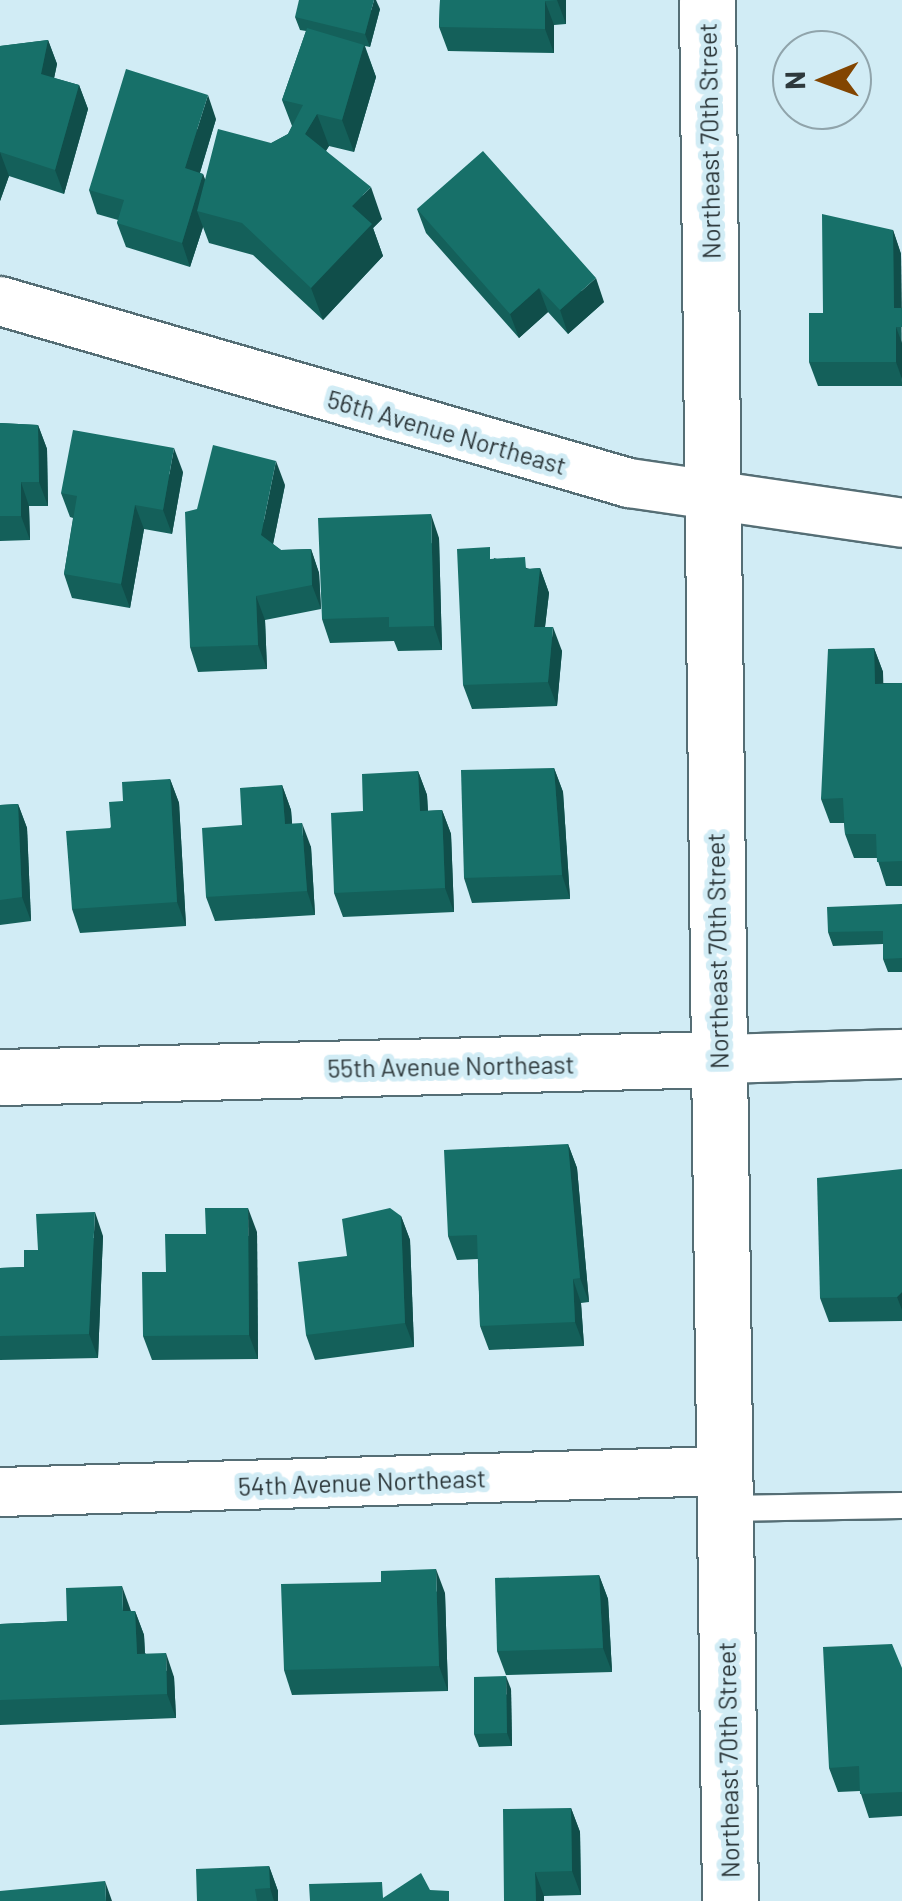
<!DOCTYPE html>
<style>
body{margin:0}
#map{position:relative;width:902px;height:1901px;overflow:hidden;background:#d1ecf5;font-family:Barlow,sans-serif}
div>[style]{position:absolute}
.roads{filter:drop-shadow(2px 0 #556e75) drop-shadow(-2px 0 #556e75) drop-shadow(0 2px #556e75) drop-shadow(0 -2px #556e75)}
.service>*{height:25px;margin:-12.5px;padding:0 12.5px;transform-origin:12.5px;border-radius:12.5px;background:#fff}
.minor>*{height:48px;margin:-24px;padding:0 24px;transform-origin:24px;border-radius:24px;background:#fff}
.tertiary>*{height:55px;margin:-27.5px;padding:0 27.5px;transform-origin:27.5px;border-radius:27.5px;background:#fff}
.secondary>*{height:55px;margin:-27.5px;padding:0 27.5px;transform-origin:27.5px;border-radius:27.5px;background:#fff}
.wall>*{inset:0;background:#14605a}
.shaded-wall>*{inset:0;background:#104e4a}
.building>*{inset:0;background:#177069}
span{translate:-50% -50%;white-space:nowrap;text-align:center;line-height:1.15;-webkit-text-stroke:10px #d1ecf5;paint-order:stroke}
.street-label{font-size:25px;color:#2e393c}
.north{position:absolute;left:772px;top:30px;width:100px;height:100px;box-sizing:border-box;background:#d1ecf5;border:2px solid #90a4ab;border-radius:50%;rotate:269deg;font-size:28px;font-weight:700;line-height:40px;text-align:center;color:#2e393c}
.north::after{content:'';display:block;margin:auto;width:35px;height:45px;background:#824501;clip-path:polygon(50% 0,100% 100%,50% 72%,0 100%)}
</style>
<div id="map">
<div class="roads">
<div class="service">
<div style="left:724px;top:1508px;width:178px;rotate:-1deg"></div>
</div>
<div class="minor">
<div style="left:0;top:301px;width:655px;rotate:16.14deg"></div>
<div style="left:629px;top:483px;width:276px;rotate:8.3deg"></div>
<div style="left:719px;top:1059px;width:183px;rotate:-1.6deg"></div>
<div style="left:0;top:1492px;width:724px;rotate:-1.66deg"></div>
</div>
<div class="tertiary">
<div style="left:719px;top:1059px;width:842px;rotate:89.25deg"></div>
</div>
<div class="secondary">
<div style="left:0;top:1077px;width:719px;rotate:-1.43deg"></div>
<div style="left:719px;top:1059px;width:1059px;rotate:-90.65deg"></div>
</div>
</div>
<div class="wall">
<div style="clip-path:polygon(440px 0,566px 0,566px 24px,554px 25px,554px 53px,448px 51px,439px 27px)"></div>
<div style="clip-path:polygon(380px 9px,370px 47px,365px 46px,376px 77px,354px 152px,329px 146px,326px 151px,382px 219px,373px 228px,383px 256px,323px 320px,253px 255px,209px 243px,203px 227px,190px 267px,126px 247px,117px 223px,118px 220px,97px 214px,89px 190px,216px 119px,200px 173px,203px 174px,205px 180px,288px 134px,292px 126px,282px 100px,306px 31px,300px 30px,295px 17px)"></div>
<div style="clip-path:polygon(48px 40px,57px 64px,54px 78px,79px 85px,88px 109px,64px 194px,9px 176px,0 201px,0 46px)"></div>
<div style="clip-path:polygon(417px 209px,604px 302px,568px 334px,548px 312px,519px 338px,426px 233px)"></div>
<div style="clip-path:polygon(893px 230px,901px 254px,902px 386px,818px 386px,809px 362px,823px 313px)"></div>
<div style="clip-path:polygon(0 423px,38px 425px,47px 449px,48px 506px,29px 506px,30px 540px,0 541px)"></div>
<div style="clip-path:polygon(183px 472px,172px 534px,144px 529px,130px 608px,72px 598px,64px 574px,73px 518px,70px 517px,61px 493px)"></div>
<div style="clip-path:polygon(285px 485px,273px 544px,281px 550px,311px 549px,319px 573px,321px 609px,265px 620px,267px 669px,198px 672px,190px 647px)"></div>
<div style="clip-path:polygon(439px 538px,442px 650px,398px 651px,394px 641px,330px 643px,322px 619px)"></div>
<div style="clip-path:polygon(494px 558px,530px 569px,540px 568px,549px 593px,545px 627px,562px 651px,557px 706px,472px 709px,463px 685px)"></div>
<div style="clip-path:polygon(874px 648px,883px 672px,883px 683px,902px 683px,902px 886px,886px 886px,877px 858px,854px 858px,845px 834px,844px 823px,830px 823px,821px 799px)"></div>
<div style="clip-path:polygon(554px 768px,563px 792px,570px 899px,472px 903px,464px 878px)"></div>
<div style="clip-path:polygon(418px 771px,427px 795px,428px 811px,442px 810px,451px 834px,454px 912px,343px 917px,334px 893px,363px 811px)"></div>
<div style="clip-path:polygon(170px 779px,179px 803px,186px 926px,80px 933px,72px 909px,123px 801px)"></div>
<div style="clip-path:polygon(282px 785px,291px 810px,292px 824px,311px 847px,315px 915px,215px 921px,206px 897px,242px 825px)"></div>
<div style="clip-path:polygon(18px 804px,27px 828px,31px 921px,0 925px,0 805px)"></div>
<div style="clip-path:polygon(902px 904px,902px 972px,888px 972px,883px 959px,883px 944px,833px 946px,828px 932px)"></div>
<div style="clip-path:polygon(568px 1144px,577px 1168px,589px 1302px,581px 1303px,584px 1346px,489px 1350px,480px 1326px,478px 1259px,457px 1260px,448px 1236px)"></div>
<div style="clip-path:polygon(902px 1169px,902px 1321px,829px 1322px,820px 1298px)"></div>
<div style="clip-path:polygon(401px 1216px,410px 1240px,414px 1347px,315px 1360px,306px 1335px,347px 1256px)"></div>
<div style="clip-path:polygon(257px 1232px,258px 1359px,152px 1360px,143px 1336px,166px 1272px)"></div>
<div style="clip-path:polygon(103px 1236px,98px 1358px,0 1360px,0 1268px,24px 1267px,38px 1250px)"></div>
<div style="clip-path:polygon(599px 1575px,608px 1599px,612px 1672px,506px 1675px,497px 1651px)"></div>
<div style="clip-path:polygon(381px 1582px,445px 1593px,448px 1691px,292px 1695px,284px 1670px)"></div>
<div style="clip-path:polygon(135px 1611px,144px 1635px,145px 1653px,174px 1677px,176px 1718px,0 1725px,0 1624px,67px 1621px)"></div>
<div style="clip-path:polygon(902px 1668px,902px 1816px,869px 1818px,860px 1791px,838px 1792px,829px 1768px)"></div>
<div style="clip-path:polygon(511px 1689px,512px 1746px,479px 1747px,474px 1734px)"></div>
<div style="clip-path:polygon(571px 1808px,580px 1832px,581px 1895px,544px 1896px,544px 1901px,504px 1901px)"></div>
<div style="clip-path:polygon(269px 1866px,278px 1891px,278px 1901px,197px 1901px)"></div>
</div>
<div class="shaded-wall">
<div style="clip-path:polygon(374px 0,376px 0,380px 9px,370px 47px,365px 34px)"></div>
<div style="clip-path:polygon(557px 0,566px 0,566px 24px)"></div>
<div style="clip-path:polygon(545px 1px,554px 25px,554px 53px,545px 29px)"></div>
<div style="clip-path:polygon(48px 40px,57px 64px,50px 98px,41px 74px)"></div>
<div style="clip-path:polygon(364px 45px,376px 77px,354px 152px,342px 120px)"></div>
<div style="clip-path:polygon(79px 85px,88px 109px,64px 194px,55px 170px)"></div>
<div style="clip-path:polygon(208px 95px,216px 119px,194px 192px,185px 168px)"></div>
<div style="clip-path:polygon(317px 114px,329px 146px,316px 166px,305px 134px)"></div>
<div style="clip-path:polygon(0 152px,9px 176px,0 201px)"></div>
<div style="clip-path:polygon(203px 174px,212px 198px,197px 211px,203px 227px,190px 267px,182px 243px)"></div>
<div style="clip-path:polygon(371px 187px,382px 219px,373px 228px,383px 256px,323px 320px,311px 288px,352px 206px)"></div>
<div style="clip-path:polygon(893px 230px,901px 254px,902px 327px,894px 308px)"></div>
<div style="clip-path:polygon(596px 278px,604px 302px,568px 334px,560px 310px)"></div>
<div style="clip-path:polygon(539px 288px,548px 312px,519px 338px,510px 314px)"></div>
<div style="clip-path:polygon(896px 327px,902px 343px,902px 379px,896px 362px)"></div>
<div style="clip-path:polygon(38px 425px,47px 449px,48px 506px,39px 482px)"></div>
<div style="clip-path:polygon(174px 448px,183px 472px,172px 534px,163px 510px)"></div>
<div style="clip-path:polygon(276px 461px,285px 485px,270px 559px,261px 535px)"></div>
<div style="clip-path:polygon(21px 482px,29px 506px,30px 540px,21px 516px)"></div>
<div style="clip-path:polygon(135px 505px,144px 529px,130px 608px,121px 584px)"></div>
<div style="clip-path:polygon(431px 514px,439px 538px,442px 650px,434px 626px)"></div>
<div style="clip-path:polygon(311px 549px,319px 573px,321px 609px,312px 585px)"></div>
<div style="clip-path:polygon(540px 568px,549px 593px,542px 652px,534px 627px)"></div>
<div style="clip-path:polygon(256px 596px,265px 620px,267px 669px,258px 645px)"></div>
<div style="clip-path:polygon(553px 627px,562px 651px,557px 706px,548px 682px)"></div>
<div style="clip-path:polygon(874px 648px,883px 672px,884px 708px,875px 684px)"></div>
<div style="clip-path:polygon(554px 768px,563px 792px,570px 899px,562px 875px)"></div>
<div style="clip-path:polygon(418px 771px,427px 795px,429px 835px,420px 811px)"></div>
<div style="clip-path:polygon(170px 779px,179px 803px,186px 926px,177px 902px)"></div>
<div style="clip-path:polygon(282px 785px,291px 810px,294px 848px,285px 824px)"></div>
<div style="clip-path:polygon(18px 804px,27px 828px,31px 921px,22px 897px)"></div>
<div style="clip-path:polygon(442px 810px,451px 834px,454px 912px,445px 888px)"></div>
<div style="clip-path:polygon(302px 823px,311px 847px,315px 915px,307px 891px)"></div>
<div style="clip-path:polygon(568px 1144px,577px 1168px,589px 1302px,580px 1278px)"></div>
<div style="clip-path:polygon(248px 1208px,257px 1232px,258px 1359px,249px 1335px)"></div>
<div style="clip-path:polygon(95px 1212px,103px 1236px,98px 1358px,89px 1334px)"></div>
<div style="clip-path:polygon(401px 1216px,410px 1240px,414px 1347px,405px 1323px)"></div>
<div style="clip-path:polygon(573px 1279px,581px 1303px,584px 1346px,575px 1322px)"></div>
<div style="clip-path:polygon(902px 1292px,902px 1310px,897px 1297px)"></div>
<div style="clip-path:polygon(436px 1569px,445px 1593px,448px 1691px,439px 1666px)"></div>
<div style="clip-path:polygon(599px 1575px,608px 1599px,612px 1672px,603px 1648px)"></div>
<div style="clip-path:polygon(122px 1586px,131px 1611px,123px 1611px)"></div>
<div style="clip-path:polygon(135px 1611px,144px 1635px,146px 1678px,137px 1654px)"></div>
<div style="clip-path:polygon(166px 1653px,174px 1677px,176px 1718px,167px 1694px)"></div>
<div style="clip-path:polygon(506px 1676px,511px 1689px,512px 1746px,507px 1733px)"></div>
<div style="clip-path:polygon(571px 1808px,580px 1832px,581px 1895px,572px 1871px)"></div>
<div style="clip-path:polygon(269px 1866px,278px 1891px,278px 1901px,274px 1901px,270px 1888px)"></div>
<div style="clip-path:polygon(535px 1872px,544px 1896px,544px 1901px,536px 1901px)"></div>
<div style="clip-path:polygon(105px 1881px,112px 1901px,106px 1901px)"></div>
</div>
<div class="building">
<div style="clip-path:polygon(299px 0,374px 0,365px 34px,295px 17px)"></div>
<div style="clip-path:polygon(440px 0,557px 0,545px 1px,545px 29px,439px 27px)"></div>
<div style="clip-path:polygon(307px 28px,364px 45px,342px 120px,317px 114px,305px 134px,371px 187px,352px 206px,372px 224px,311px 288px,242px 223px,197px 211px,218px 129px,271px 143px,288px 134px,303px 105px,282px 100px)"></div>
<div style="clip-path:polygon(48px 40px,41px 74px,79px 85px,55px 170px,0 152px,0 46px)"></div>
<div style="clip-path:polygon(126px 69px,208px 95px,185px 168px,203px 174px,182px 243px,117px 223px,124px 200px,89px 190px)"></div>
<div style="clip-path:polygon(483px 151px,596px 278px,560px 310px,539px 288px,510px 314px,417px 209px)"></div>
<div style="clip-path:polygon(822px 214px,893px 230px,894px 308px,902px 308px,902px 327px,896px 327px,896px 362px,809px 362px,809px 313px,823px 313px)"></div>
<div style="clip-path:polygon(0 423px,38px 425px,39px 482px,21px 482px,21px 516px,0 516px)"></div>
<div style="clip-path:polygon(73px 430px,174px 448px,163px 510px,135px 505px,121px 584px,64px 574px,77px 496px,61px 493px)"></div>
<div style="clip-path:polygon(213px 445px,276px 461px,261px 535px,281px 550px,311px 549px,312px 585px,256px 596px,258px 645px,190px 647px,185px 512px,197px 509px)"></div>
<div style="clip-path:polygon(431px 514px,434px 626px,389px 627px,389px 617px,322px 619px,318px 518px)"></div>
<div style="clip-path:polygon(490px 547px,490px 559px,525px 557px,526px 569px,540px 568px,534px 627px,553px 627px,548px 682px,463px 685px,457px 549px)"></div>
<div style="clip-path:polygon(874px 648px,875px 684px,902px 683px,902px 861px,877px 862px,876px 834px,845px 834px,843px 798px,821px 799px,828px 649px)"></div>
<div style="clip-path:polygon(554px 768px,562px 875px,464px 878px,461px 770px)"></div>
<div style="clip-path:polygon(418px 771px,420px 811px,442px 810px,445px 888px,334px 893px,331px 813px,363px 811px,362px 774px)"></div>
<div style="clip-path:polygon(170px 779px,177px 902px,72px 909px,66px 831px,111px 828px,109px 802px,123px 801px,122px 782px)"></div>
<div style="clip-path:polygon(282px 785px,285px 824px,302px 823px,307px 891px,206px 897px,202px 828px,242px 825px,240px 788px)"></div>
<div style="clip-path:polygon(18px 804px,22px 897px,0 900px,0 805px)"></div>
<div style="clip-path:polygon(902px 904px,902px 958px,883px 959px,883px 931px,828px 932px,827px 907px)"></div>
<div style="clip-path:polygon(568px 1144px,580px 1278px,573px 1279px,575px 1322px,480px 1326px,477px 1235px,448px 1236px,444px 1150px)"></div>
<div style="clip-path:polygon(902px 1169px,902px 1292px,897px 1297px,820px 1298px,817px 1178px)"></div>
<div style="clip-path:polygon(205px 1208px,248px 1208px,249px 1335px,143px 1336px,142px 1272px,166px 1272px,165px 1234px,206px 1234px)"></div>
<div style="clip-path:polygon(390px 1208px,401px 1216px,405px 1323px,306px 1335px,298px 1262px,347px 1256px,342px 1219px)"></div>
<div style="clip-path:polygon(95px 1212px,89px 1334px,0 1336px,0 1268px,24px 1267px,24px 1250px,38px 1250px,36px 1214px)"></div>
<div style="clip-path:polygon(436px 1569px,439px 1666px,284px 1670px,281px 1584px,381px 1582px,381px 1571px)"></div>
<div style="clip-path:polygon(599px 1575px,603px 1648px,497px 1651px,495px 1578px)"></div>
<div style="clip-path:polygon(122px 1586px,123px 1611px,135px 1611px,137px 1654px,166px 1653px,167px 1694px,0 1700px,0 1624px,67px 1621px,66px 1588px)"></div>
<div style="clip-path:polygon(892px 1644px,902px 1668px,902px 1792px,860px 1794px,859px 1766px,829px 1768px,823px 1647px)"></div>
<div style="clip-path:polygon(506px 1676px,507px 1733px,474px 1734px,474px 1677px)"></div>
<div style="clip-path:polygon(571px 1808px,572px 1871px,535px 1872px,536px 1901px,504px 1901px,503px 1809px)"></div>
<div style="clip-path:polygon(269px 1866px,270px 1888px,255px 1889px,257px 1901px,197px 1901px,196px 1869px)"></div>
<div style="clip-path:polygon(421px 1873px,430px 1890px,449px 1891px,449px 1901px,310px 1901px,309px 1884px,382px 1882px,383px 1898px)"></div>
<div style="clip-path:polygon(105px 1881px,106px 1901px,0 1901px,0 1891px)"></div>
</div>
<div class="street-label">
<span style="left:709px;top:141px;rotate:-91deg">Northeast 70th Street</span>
<span style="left:447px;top:432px;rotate:16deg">56th Avenue Northeast</span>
<span style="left:717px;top:951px;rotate:-91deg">Northeast 70th Street</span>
<span style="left:451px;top:1066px;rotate:-1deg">55th Avenue Northeast</span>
<span style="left:362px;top:1482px;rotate:-2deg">54th Avenue Northeast</span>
<span style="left:728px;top:1760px;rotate:-91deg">Northeast 70th Street</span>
</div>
<div class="north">N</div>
</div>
